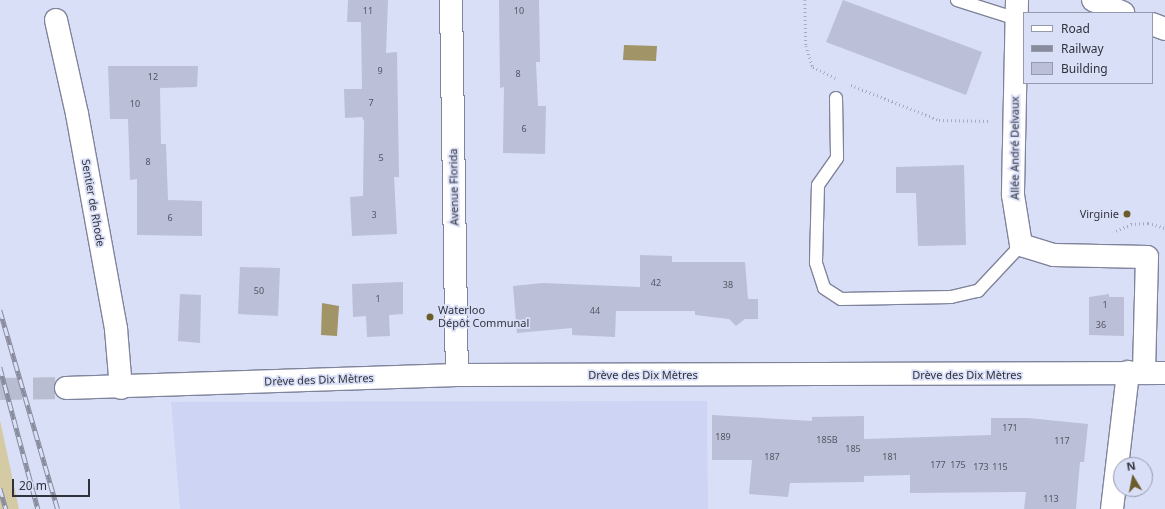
<!DOCTYPE html>
<meta charset="utf-8">
<style>
body{margin:0}
#map{position:relative;width:1165px;height:509px;overflow:hidden;background:#dadff8;font-family:"Noto Sans",sans-serif}
div>[style]{position:absolute}
.built>*{inset:0;background:#ced4f4}
.green>*{inset:0;background:#d4caa3}
.water>*{inset:0;background:#a19466}
.building>*{inset:0;background:#bbbfd8}
.minor-tunnel>*{height:22px;margin-top:-11px;transform-origin:0;background:repeating-linear-gradient(90deg,#b8bdd2 0 22px,transparent 0 33px)}
.path>*{height:2.5px;margin-top:-1.25px;transform-origin:0;background:repeating-linear-gradient(90deg,#a6aabe 0 1px,transparent 0 4px)}
.roads{filter:drop-shadow(1px 0 #80849b) drop-shadow(-1px 0 #80849b) drop-shadow(0 1px #80849b) drop-shadow(0 -1px #80849b)}
.service>*{height:12px;margin:-6px;padding:0 6px;transform-origin:6px;border-radius:6px;background:#fff}
.minor>*{height:22px;margin:-11px;padding:0 11px;transform-origin:11px;border-radius:11px;background:#fff}
.rail>*{height:4.5px;margin-top:-2.25px;transform-origin:0;background:repeating-linear-gradient(90deg,#dadff8 0 9px,#888c9d 0 18px);box-sizing:border-box;border-block:1px solid #888c9d}
.dots>*{width:11px;height:11px;translate:-50% -50%;box-sizing:border-box;border:2px solid #dadff8;border-radius:50%}
span{translate:-50% -50%;white-space:nowrap;text-align:center;line-height:1.15;-webkit-text-stroke:3.5px #dadff8;paint-order:stroke}
.number-label{font-size:9px;color:#545663}
.number-label span{-webkit-text-stroke-width:0}
.street-label{font-size:11px;color:#31333c}
.poi-label{font-size:11px;color:#31333c}
.right{translate:-100% -50%;text-align:right}
.left{translate:0 -50%;text-align:left}
.legend{position:absolute;left:1023px;top:12px;width:130px;height:72px;box-sizing:border-box;background:#dadff8;border:1px solid #969aad;margin:0;padding:5px 7px;list-style:none;font-size:12px;color:#31333c}
.legend li{display:flex;align-items:center;gap:8px;height:20px}
.legend b{width:20px;border:1px solid #969aad}
.north{position:absolute;left:1113px;top:457px;width:40px;height:40px;box-sizing:border-box;background:#dadff8;border:1px solid #969aad;border-radius:50%;rotate:350deg;font-size:11px;font-weight:700;line-height:16px;text-align:center;color:#31333c}
.north::after{content:'';display:block;margin:auto;width:14px;height:18px;background:#6a5d2a;clip-path:polygon(50% 0,100% 100%,50% 72%,0 100%)}
.scale{position:absolute;left:12px;top:479px;width:78px;height:18px;box-sizing:border-box;border:2px solid #31333c;border-top:0;padding-left:5px;font-size:12px;line-height:14px;white-space:nowrap;color:#31333c;-webkit-text-stroke:3px #dadff8;paint-order:stroke}
</style>
<div id="map">
<div class="built">
<div style="clip-path:polygon(707px 401px,708px 509px,180px 509px,171px 402px)"></div>
</div>
<div class="green">
<div style="clip-path:polygon(0 420px,19px 509px,0 509px)"></div>
</div>
<div class="water">
<div style="clip-path:polygon(624px 45px,657px 46px,656px 61px,623px 60px)"></div>
<div style="clip-path:polygon(322px 303px,339px 306px,337px 336px,321px 335px)"></div>
</div>
<div class="building">
<div style="clip-path:polygon(348px 0,388px 0,386px 53px,397px 52px,399px 177px,394px 177px,397px 234px,352px 236px,350px 197px,363px 196px,364px 121px,362px 117px,345px 118px,344px 89px,362px 89px,361px 22px,347px 22px)"></div>
<div style="clip-path:polygon(499px 0,539px 0,540px 62px,536px 62px,538px 106px,546px 106px,545px 154px,503px 153px,504px 87px,500px 88px)"></div>
<div style="clip-path:polygon(843px 0,982px 52px,966px 95px,826px 42px)"></div>
<div style="clip-path:polygon(108px 66px,198px 66px,197px 87px,160px 88px,161px 144px,166px 144px,168px 200px,202px 201px,202px 236px,137px 235px,137px 179px,130px 180px,128px 119px,110px 119px)"></div>
<div style="clip-path:polygon(964px 165px,966px 245px,918px 246px,916px 193px,896px 193px,896px 167px)"></div>
<div style="clip-path:polygon(640px 255px,672px 256px,672px 262px,745px 262px,748px 299px,758px 299px,758px 319px,745px 319px,736px 326px,729px 319px,695px 315px,695px 311px,616px 311px,615px 337px,572px 335px,572px 328px,517px 333px,513px 286px,543px 283px,640px 287px)"></div>
<div style="clip-path:polygon(240px 267px,280px 268px,278px 316px,238px 314px)"></div>
<div style="clip-path:polygon(403px 282px,403px 314px,389px 315px,390px 336px,367px 337px,366px 316px,353px 317px,352px 284px)"></div>
<div style="clip-path:polygon(180px 294px,201px 295px,200px 343px,178px 341px)"></div>
<div style="clip-path:polygon(1109px 294px,1109px 297px,1124px 297px,1124px 336px,1089px 335px,1089px 297px)"></div>
<div style="clip-path:polygon(712px 415px,812px 421px,812px 417px,864px 416px,864px 439px,991px 435px,991px 418px,1028px 418px,1088px 424px,1084px 462px,1080px 462px,1076px 509px,1024px 509px,1026px 492px,910px 493px,910px 475px,864px 476px,864px 482px,790px 483px,788px 497px,749px 494px,752px 460px,712px 460px)"></div>
</div>
<div class="minor-tunnel">
<div style="left:0;top:389px;width:66px;rotate:-0.9deg"></div>
</div>
<div class="path">
<div style="left:805px;top:0;width:46px;rotate:88.8deg"></div>
<div style="left:806px;top:46px;width:22px;rotate:72deg"></div>
<div style="left:813px;top:67px;width:25px;rotate:26deg"></div>
<div style="left:851px;top:85px;width:95px;rotate:21.7deg"></div>
<div style="left:939px;top:120px;width:52px;rotate:1.1deg"></div>
<div style="left:1116px;top:231px;width:17px;rotate:-25deg"></div>
<div style="left:1131px;top:224px;width:17px;rotate:-3deg"></div>
<div style="left:1148px;top:223px;width:18px;rotate:16deg"></div>
</div>
<div class="roads">
<div class="service">
<div style="left:957px;top:0;width:63px;rotate:17.6deg"></div>
<div style="left:836px;top:98px;width:60px;rotate:89deg"></div>
<div style="left:837px;top:158px;width:33px;rotate:125deg"></div>
<div style="left:818px;top:185px;width:78px;rotate:91.5deg"></div>
<div style="left:816px;top:263px;width:26px;rotate:72deg"></div>
<div style="left:824px;top:288px;width:20px;rotate:33deg"></div>
<div style="left:841px;top:299px;width:110px;rotate:-1deg"></div>
<div style="left:951px;top:297px;width:28px;rotate:-13deg"></div>
<div style="left:978px;top:291px;width:63px;rotate:-46.9deg"></div>
</div>
<div class="minor">
<div style="left:451px;top:0;width:375px;rotate:89.1deg"></div>
<div style="left:1017px;top:0;width:195px;rotate:91.2deg"></div>
<div style="left:1013px;top:195px;width:51px;rotate:80.9deg"></div>
<div style="left:1021px;top:245px;width:34px;rotate:17deg"></div>
<div style="left:1054px;top:255px;width:93px;rotate:1.2deg"></div>
<div style="left:1147px;top:257px;width:116px;rotate:91.5deg"></div>
<div style="left:1093px;top:0;width:33px;rotate:23deg"></div>
<div style="left:56px;top:20px;width:96px;rotate:77.4deg"></div>
<div style="left:77px;top:114px;width:219px;rotate:79.7deg"></div>
<div style="left:116px;top:329px;width:59px;rotate:85.2deg"></div>
<div style="left:1152px;top:24px;width:14px;rotate:21deg"></div>
<div style="left:66px;top:388px;width:391px;rotate:-1.9deg"></div>
<div style="left:457px;top:375px;width:708px;rotate:-0.16deg"></div>
<div style="left:1112px;top:509px;width:138px;rotate:-83.3deg"></div>
</div>
</div>
<div class="rail">
<div style="left:0;top:310px;width:207px;rotate:73.8deg"></div>
<div style="left:0;top:367px;width:147px;rotate:75deg"></div>
<div style="left:0;top:488px;width:22px;rotate:74deg"></div>
</div>
<div class="dots">
<div style="left:1127px;top:214px;background:#6a5d2a"></div>
<div style="left:430px;top:317px;background:#6a5d2a"></div>
</div>
<div class="number-label">
<span style="left:368px;top:11px">11</span>
<span style="left:519px;top:11px">10</span>
<span style="left:380px;top:71px">9</span>
<span style="left:518px;top:74px">8</span>
<span style="left:153px;top:77px">12</span>
<span style="left:371px;top:103px">7</span>
<span style="left:135px;top:104px">10</span>
<span style="left:524px;top:129px">6</span>
<span style="left:381px;top:158px">5</span>
<span style="left:148px;top:162px">8</span>
<span style="left:374px;top:215px">3</span>
<span style="left:170px;top:218px">6</span>
<span style="left:656px;top:283px">42</span>
<span style="left:728px;top:285px">38</span>
<span style="left:259px;top:291px">50</span>
<span style="left:378px;top:299px">1</span>
<span style="left:1105px;top:305px">1</span>
<span style="left:595px;top:311px">44</span>
<span style="left:1101px;top:325px">36</span>
<span style="left:1010px;top:428px">171</span>
<span style="left:723px;top:437px">189</span>
<span style="left:827px;top:440px">185B</span>
<span style="left:1062px;top:441px">117</span>
<span style="left:853px;top:449px">185</span>
<span style="left:772px;top:457px">187</span>
<span style="left:890px;top:457px">181</span>
<span style="left:938px;top:465px">177</span>
<span style="left:958px;top:465px">175</span>
<span style="left:981px;top:467px">173</span>
<span style="left:1000px;top:467px">115</span>
<span style="left:1051px;top:499px">113</span>
</div>
<div class="street-label">
<span style="left:1015px;top:148px;rotate:-90deg">Allée André Delvaux</span>
<span style="left:454px;top:187px;rotate:-91deg">Avenue Florida</span>
<span style="left:93px;top:203px;rotate:80deg">Sentier de Rhode</span>
<span style="left:643px;top:375px">Drève des Dix Mètres</span>
<span style="left:967px;top:375px">Drève des Dix Mètres</span>
<span style="left:319px;top:380px;rotate:-2deg">Drève des Dix Mètres</span>
</div>
<div class="poi-label">
<span class="right" style="left:1119px;top:214px">Virginie</span>
<span class="left" style="left:438px;top:317px">Waterloo<br>Dépôt Communal</span>
</div>
<ul class="legend">
<li><b style="height:5px;background:#fff"></b>Road</li>
<li><b style="height:5px;background:#888c9d"></b>Railway</li>
<li><b style="height:11px;background:#bbbfd8"></b>Building</li>
</ul>
<div class="north">N</div>
<div class="scale">20 m</div>
</div>
